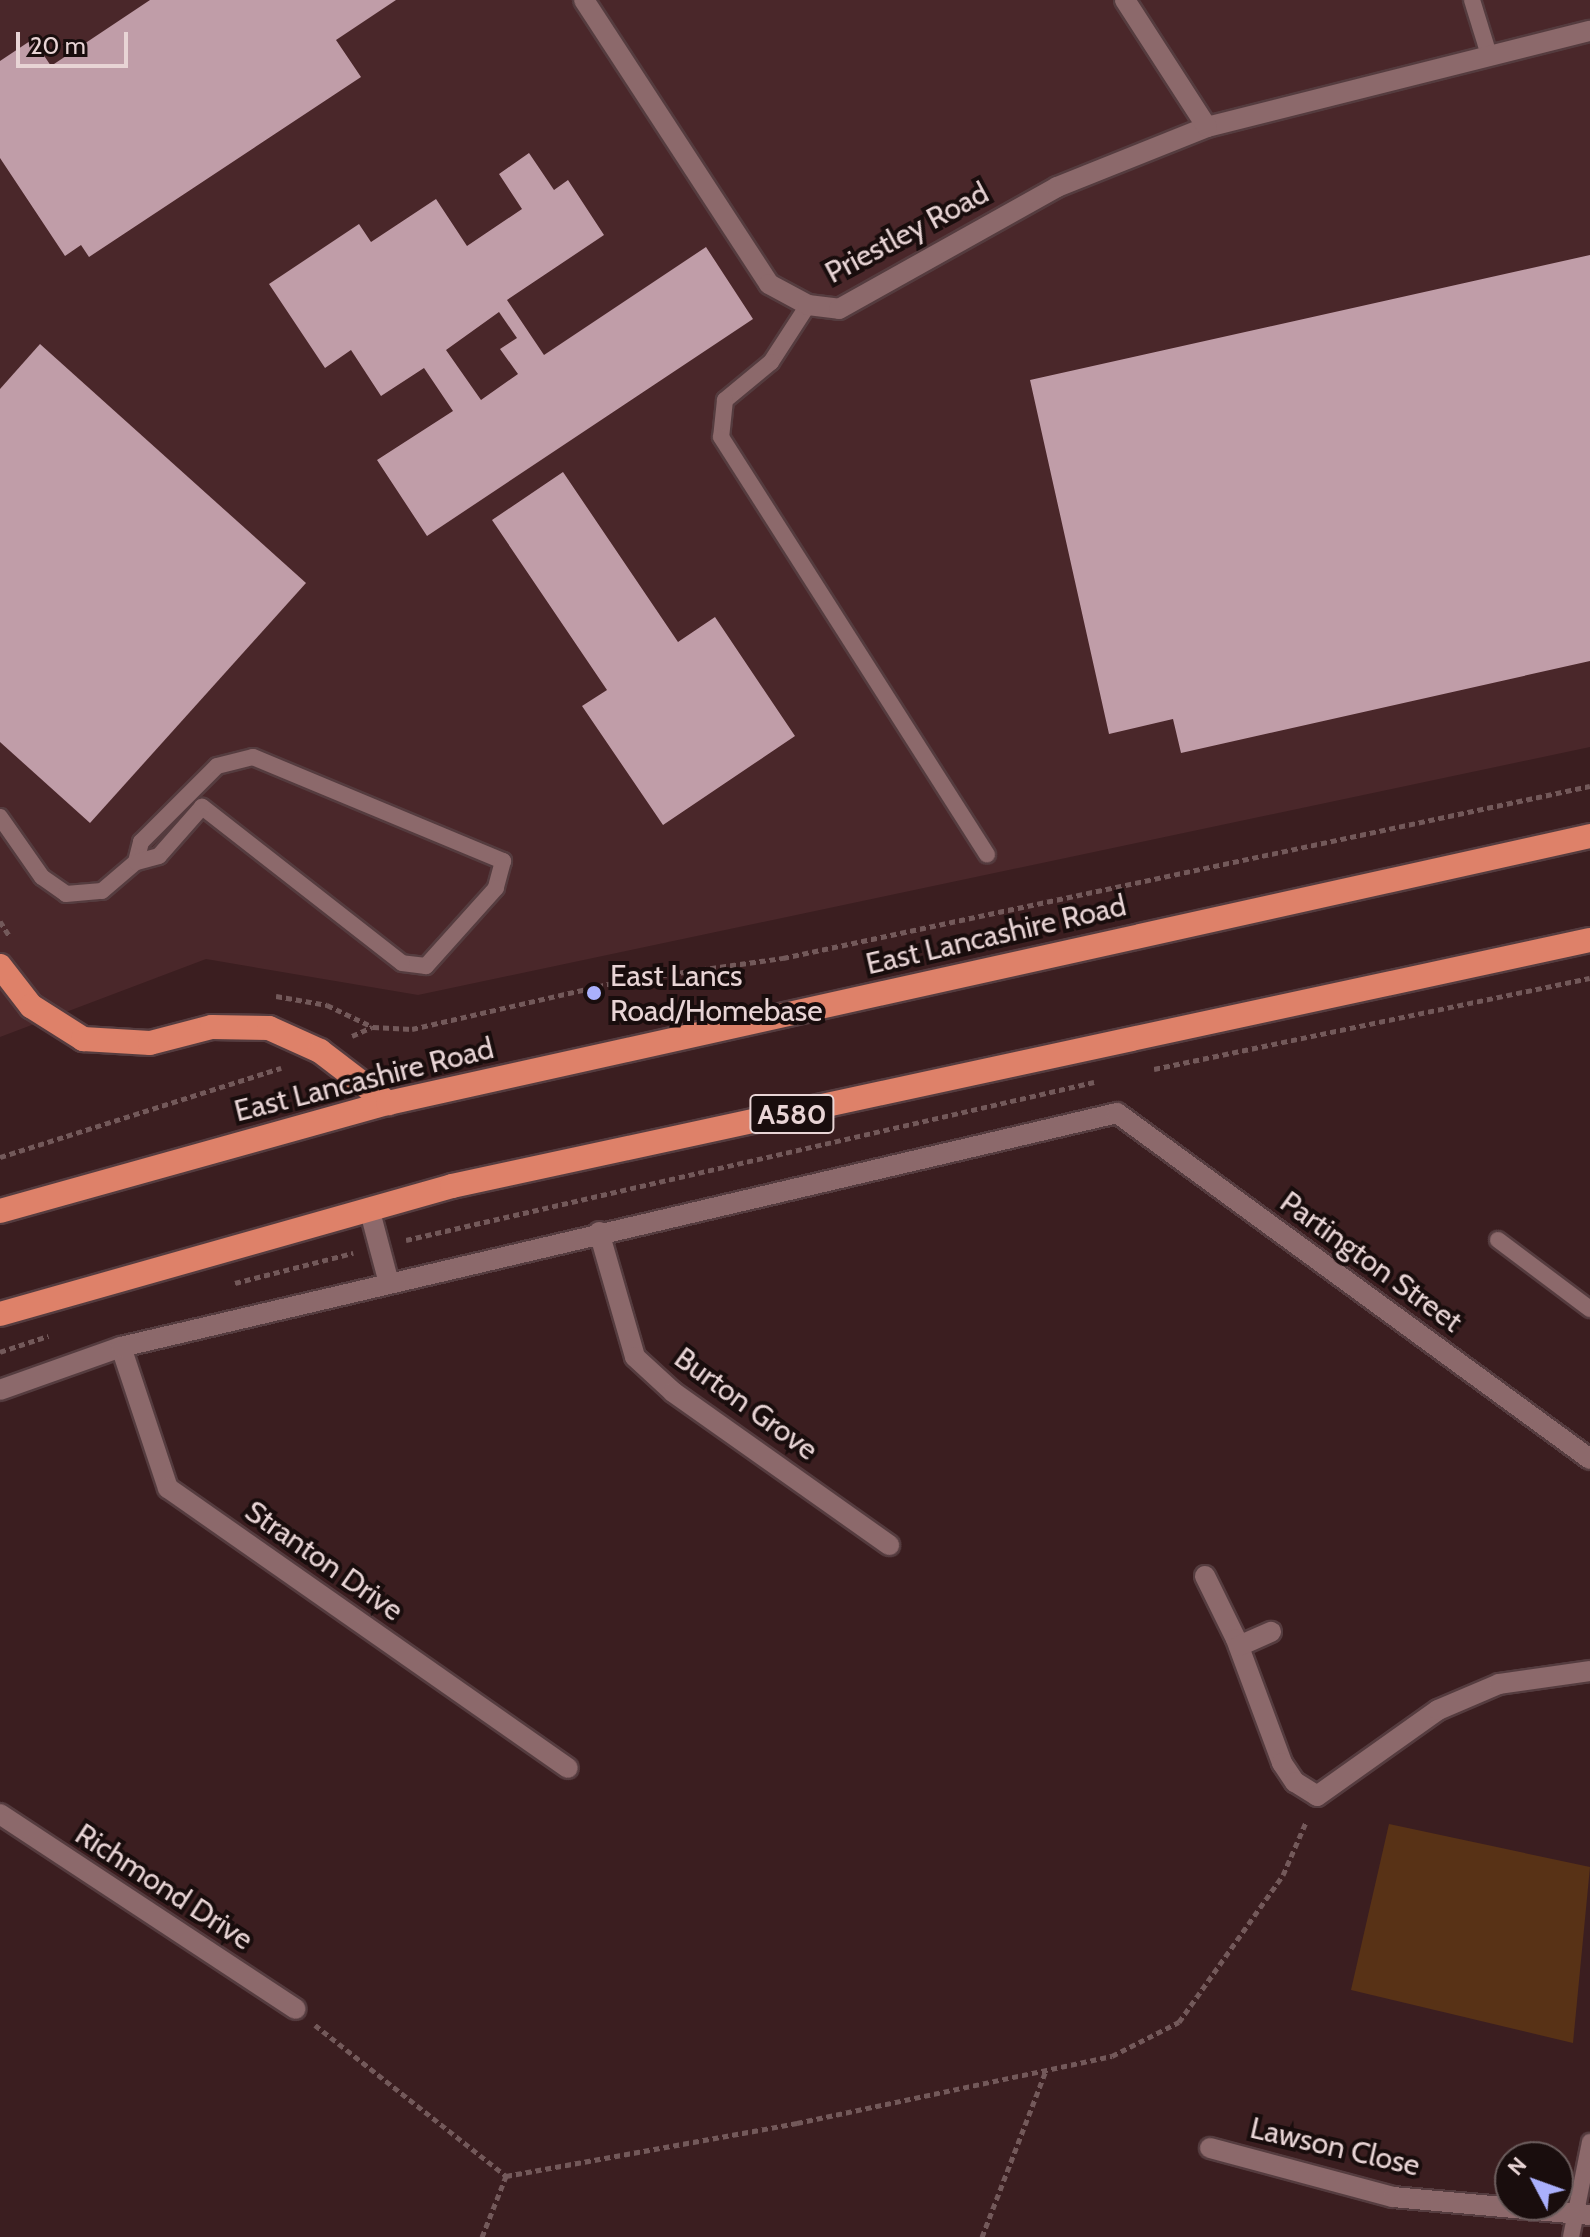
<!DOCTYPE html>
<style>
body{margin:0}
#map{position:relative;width:1590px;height:2237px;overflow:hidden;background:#3b1e20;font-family:Cabin,sans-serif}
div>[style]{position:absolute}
.built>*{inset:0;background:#4a272a}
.green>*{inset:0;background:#583216}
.building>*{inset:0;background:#c09da8}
.path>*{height:5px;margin-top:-2.5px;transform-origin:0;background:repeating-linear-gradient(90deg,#73595a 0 6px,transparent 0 10px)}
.roads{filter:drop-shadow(2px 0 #553c3f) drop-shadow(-2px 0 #553c3f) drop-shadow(0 2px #553c3f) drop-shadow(0 -2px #553c3f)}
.lane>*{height:16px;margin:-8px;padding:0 8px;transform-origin:8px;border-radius:8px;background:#8c696b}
.street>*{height:20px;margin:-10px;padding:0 10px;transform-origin:10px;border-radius:10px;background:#8c696b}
.highway>*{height:24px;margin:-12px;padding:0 12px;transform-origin:12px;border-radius:12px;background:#de8169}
.dots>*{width:22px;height:22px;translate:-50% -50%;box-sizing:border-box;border:4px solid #190d0d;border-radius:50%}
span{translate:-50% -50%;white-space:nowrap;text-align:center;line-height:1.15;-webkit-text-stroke:8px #190d0d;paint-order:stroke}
.shield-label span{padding:2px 6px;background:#190d0d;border:2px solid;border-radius:6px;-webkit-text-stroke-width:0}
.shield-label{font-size:28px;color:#e8d4d5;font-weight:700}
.street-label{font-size:30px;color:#e8d4d5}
.poi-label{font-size:30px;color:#e8d4d5}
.left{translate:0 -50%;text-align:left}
.north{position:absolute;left:1494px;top:2141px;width:80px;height:80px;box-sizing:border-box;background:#190d0d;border:2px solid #6c5d5d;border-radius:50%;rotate:311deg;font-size:22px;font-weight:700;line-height:32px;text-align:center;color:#e8d4d5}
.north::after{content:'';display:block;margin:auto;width:28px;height:36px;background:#aab0fc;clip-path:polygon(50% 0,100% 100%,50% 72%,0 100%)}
.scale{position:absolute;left:16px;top:32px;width:112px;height:36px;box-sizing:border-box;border:4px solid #e8d4d5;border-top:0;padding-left:10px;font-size:24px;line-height:28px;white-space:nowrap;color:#e8d4d5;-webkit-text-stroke:6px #190d0d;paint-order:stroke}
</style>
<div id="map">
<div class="built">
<div style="clip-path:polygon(0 0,1590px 0,1590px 747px,418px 995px,206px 959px,0 1037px)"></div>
</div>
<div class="green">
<div style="clip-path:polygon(1389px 1824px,1590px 1867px,1573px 2043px,1351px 1990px)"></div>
</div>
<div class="building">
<div style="clip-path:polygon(150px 0,396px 0,336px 40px,361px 77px,89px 257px,81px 245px,65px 256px,0 158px,0 61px,33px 39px,51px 66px)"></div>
<div style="clip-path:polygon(evenodd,529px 153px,554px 190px,568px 180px,604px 235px,507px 300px,544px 355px,706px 247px,753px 319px,427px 536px,377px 460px,453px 411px,424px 368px,381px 396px,351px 350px,325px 368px,269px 284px,359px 224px,371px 242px,436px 199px,467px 246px,522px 209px,499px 174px,529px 153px,499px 312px,517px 338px,500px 349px,518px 374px,481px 400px,446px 350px,499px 312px)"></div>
<div style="clip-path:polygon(1590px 255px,1590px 661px,1181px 753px,1173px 719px,1109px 734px,1030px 380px)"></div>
<div style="clip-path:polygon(40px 344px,306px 583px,90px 823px,0 742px,0 389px)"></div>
<div style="clip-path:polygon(563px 472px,678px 642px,715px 617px,795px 736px,663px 825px,582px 706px,607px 690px,492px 520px)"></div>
</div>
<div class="path">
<div style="left:0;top:921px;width:19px;rotate:58deg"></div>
<div style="left:276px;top:996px;width:52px;rotate:10deg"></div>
<div style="left:327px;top:1005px;width:51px;rotate:25.6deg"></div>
<div style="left:373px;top:1027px;width:39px;rotate:3deg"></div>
<div style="left:412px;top:1029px;width:214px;rotate:-12.9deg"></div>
<div style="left:621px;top:981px;width:164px;rotate:-8.1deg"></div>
<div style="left:783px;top:958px;width:825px;rotate:-12.03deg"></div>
<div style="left:352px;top:1036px;width:22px;rotate:-24deg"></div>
<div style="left:1154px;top:1069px;width:445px;rotate:-11.8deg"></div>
<div style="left:0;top:1157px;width:295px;rotate:-17.6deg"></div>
<div style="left:406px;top:1240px;width:706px;rotate:-12.93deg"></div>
<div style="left:235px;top:1283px;width:122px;rotate:-14.3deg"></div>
<div style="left:0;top:1352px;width:51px;rotate:-18.4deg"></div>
<div style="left:315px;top:2025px;width:243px;rotate:38.3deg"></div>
<div style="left:506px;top:2176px;width:296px;rotate:-10.3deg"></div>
<div style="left:797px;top:2123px;width:322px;rotate:-12deg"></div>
<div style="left:1112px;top:2056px;width:75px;rotate:-26.9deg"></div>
<div style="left:1179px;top:2022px;width:180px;rotate:-54.7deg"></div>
<div style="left:1283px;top:1875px;width:58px;rotate:-66.5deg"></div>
<div style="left:482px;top:2237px;width:66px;rotate:-68.5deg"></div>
<div style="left:982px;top:2237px;width:179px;rotate:-69deg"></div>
</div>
<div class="roads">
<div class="lane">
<div style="left:1472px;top:0;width:58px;rotate:72.8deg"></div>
<div style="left:808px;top:305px;width:68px;rotate:123deg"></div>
<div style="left:771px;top:362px;width:60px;rotate:140.4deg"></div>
<div style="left:725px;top:400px;width:37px;rotate:96deg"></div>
<div style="left:721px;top:437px;width:495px;rotate:57.5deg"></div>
<div style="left:0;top:817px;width:73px;rotate:55deg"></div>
<div style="left:42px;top:877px;width:29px;rotate:35deg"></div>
<div style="left:66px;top:894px;width:36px;rotate:-5deg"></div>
<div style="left:102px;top:891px;width:45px;rotate:-40.5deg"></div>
<div style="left:136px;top:862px;width:21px;rotate:-76deg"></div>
<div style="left:141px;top:842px;width:107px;rotate:-45deg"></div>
<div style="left:217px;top:766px;width:37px;rotate:-14deg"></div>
<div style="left:253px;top:757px;width:271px;rotate:22.6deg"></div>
<div style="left:503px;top:861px;width:28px;rotate:105deg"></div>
<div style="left:496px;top:888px;width:105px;rotate:131.9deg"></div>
<div style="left:426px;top:966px;width:24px;rotate:-173deg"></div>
<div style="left:402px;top:963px;width:254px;rotate:-142deg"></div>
<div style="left:202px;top:807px;width:65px;rotate:131.3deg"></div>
<div style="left:159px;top:856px;width:24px;rotate:165deg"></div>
<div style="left:1498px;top:1240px;width:115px;rotate:36.9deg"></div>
<div style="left:1571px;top:2237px;width:97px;rotate:-78.7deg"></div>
</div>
<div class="street">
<div style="left:584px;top:0;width:339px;rotate:56.9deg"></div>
<div style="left:769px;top:284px;width:44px;rotate:28.3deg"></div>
<div style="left:808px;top:305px;width:31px;rotate:7deg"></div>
<div style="left:839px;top:309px;width:250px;rotate:-29.2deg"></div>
<div style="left:1057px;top:187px;width:162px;rotate:-21.8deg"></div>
<div style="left:1207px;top:127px;width:395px;rotate:-14.1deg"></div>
<div style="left:1125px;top:0;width:151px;rotate:57.2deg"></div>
<div style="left:369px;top:1208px;width:78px;rotate:75.1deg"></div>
<div style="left:599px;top:1232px;width:130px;rotate:73.9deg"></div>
<div style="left:635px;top:1357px;width:52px;rotate:42.6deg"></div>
<div style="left:673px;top:1392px;width:265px;rotate:35.3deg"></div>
<div style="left:121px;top:1347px;width:149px;rotate:71.6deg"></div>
<div style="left:168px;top:1488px;width:488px;rotate:35deg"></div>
<div style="left:0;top:1390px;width:128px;rotate:-19.6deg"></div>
<div style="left:121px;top:1347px;width:1023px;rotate:-13.22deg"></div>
<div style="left:1117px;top:1113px;width:586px;rotate:36.19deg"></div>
<div style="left:1205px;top:1576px;width:70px;rotate:63.8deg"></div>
<div style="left:1236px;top:1639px;width:132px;rotate:69.6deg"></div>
<div style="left:1282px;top:1763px;width:23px;rotate:56deg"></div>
<div style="left:1295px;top:1782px;width:26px;rotate:32deg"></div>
<div style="left:1317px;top:1796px;width:148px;rotate:-35.4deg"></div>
<div style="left:1438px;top:1710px;width:66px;rotate:-23.1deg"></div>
<div style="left:1499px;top:1684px;width:92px;rotate:-8.1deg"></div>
<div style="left:1239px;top:1646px;width:35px;rotate:-24deg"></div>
<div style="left:0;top:1814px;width:354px;rotate:33.4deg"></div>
<div style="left:1210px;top:2148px;width:189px;rotate:15deg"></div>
<div style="left:1393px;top:2197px;width:198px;rotate:5.2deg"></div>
</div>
<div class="highway">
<div style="left:0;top:966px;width:51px;rotate:52.2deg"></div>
<div style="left:31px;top:1006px;width:62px;rotate:32.4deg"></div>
<div style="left:83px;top:1039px;width:67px;rotate:3.4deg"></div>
<div style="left:150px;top:1043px;width:64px;rotate:-14.5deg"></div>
<div style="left:212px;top:1027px;width:57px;rotate:1deg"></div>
<div style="left:269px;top:1028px;width:56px;rotate:24.3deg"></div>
<div style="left:320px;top:1051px;width:86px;rotate:37.4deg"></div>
<div style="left:0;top:1211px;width:403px;rotate:-15.6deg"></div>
<div style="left:388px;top:1103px;width:1231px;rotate:-12.52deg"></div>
<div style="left:0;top:1314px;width:470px;rotate:-15.8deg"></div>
<div style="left:452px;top:1186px;width:1164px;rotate:-12.2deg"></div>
</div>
</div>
<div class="dots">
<div style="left:594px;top:993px;background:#aab0fc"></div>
</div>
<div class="shield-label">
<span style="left:792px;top:1114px">A580</span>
</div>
<div class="street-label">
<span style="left:907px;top:233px;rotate:-28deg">Priestley Road</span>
<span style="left:996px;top:935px;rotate:-13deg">East Lancashire Road</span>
<span style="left:364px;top:1080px;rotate:-14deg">East Lancashire Road</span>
<span style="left:1371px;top:1262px;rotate:36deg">Partington Street</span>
<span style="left:746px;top:1404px;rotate:36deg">Burton Grove</span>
<span style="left:324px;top:1561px;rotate:35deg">Stranton Drive</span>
<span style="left:164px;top:1887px;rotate:33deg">Richmond Drive</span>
<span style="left:1335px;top:2147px;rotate:13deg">Lawson Close</span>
</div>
<div class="poi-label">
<span class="left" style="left:610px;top:993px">East Lancs<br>Road/Homebase</span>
</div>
<div class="north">N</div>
<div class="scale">20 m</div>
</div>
